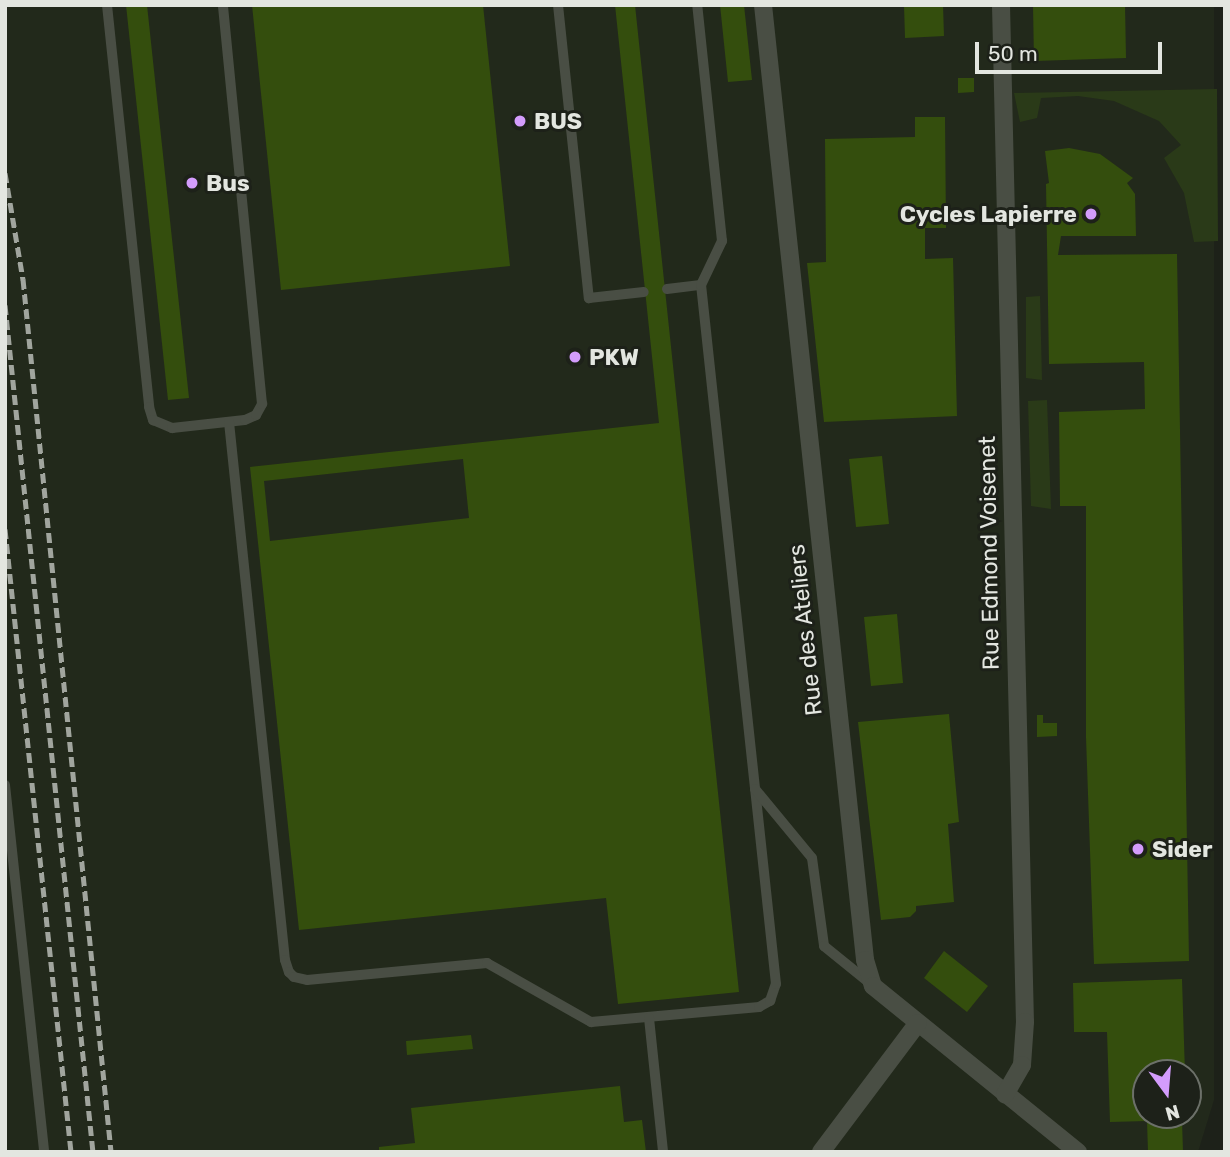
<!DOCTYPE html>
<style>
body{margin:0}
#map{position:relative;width:1230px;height:1157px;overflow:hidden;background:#1d2119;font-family:Rubik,sans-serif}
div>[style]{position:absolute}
.built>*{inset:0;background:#22291b}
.green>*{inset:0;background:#2a3a18}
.building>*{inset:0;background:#344e0d}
.service>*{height:10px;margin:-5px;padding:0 5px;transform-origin:5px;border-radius:5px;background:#494e44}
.minor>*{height:18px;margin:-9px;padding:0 9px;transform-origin:9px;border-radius:9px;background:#494e44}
.rail>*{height:5px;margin-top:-2.5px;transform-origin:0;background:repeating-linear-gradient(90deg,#a1a59e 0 10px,transparent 0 15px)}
.dots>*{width:19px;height:19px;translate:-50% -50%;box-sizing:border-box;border:4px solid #1d2119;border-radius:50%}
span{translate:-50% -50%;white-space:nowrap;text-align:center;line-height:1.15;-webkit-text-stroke:6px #1d2119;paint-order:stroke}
.poi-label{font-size:23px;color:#e3e6e0;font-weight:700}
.left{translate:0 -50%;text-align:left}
.right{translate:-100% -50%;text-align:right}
.street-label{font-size:23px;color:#e3e6e0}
.frame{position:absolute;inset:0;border:7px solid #e3e6e0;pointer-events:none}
.north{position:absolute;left:1132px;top:1059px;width:70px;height:70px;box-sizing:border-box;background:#1d2119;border:2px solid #6c7069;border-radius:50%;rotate:164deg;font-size:19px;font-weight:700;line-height:28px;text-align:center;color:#e3e6e0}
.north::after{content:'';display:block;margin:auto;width:24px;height:32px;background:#d39cfc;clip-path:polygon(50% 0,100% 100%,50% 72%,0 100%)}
.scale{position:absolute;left:975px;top:42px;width:187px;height:32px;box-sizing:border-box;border:4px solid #e3e6e0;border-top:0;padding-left:9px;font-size:21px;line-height:24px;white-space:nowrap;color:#e3e6e0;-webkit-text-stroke:5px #1d2119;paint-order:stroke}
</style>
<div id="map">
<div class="built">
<div style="clip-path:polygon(evenodd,5px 5px,1214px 5px,1214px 1100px,1198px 1152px,5px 1152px,5px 5px,1146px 1073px,1188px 1073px,1188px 1115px,1146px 1115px,1146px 1073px)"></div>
</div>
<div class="green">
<div style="clip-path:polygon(1217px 89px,1218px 241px,1194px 242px,1184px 193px,1164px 158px,1181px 145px,1159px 121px,1114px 101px,1078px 96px,1041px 98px,1037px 118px,1020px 122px,1014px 93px)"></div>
<div style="clip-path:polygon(1040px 296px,1042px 380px,1026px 378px,1026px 297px)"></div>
<div style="clip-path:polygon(1047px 400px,1051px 509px,1031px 506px,1028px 401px)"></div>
</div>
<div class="building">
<div style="clip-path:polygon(126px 5px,147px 5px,189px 398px,168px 400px)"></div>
<div style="clip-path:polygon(252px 5px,483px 5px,510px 266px,281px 290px)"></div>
<div style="clip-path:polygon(evenodd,615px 5px,635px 5px,739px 992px,618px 1004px,606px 898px,299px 930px,250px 467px,659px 423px,615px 5px,463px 459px,469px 518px,270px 541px,264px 481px,463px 459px)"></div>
<div style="clip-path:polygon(720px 5px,744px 5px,752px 80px,728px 82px)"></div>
<div style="clip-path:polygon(904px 5px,943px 5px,944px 36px,905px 38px)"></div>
<div style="clip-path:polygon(1033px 5px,1125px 5px,1126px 58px,1034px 61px)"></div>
<div style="clip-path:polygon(958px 78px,974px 78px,974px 92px,958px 93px)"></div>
<div style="clip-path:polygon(915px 117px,945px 117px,946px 228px,925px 228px,925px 259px,953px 258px,957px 416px,824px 422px,807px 263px,826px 262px,825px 139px,915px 137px)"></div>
<div style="clip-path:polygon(1069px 148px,1100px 154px,1133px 178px,1127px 183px,1135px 194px,1136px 236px,1061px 236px,1058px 255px,1177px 254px,1189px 961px,1094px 964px,1086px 737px,1086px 506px,1060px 506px,1059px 412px,1145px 409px,1144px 362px,1049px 364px,1046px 184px,1049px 183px,1045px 151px)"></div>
<div style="clip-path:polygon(882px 456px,889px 524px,856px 527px,849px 459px)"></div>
<div style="clip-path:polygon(897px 614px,903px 683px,871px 686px,864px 617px)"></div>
<div style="clip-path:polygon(949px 714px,959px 822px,948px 824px,954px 902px,916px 906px,916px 911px,910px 917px,881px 920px,858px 722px)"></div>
<div style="clip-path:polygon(1037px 715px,1043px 715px,1043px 723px,1057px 723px,1057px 736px,1037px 737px)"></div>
<div style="clip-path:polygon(944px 951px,988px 986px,967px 1012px,924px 978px)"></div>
<div style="clip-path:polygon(1182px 979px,1185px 1073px,1146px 1073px,1146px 1115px,1186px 1115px,1186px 1120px,1182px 1120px,1183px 1152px,1148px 1152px,1147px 1121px,1110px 1122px,1107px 1032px,1074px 1032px,1073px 983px)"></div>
<div style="clip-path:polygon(471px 1035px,473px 1049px,407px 1055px,406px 1041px)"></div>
<div style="clip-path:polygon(620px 1086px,624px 1122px,642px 1120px,646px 1152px,379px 1152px,379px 1147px,415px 1143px,411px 1108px)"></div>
</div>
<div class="service">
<div style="left:107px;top:5px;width:404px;rotate:84deg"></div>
<div style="left:149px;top:407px;width:14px;rotate:73deg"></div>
<div style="left:153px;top:420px;width:21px;rotate:23deg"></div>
<div style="left:172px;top:428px;width:73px;rotate:-6.3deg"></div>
<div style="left:245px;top:420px;width:12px;rotate:-24deg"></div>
<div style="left:256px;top:415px;width:13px;rotate:-61deg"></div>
<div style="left:262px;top:404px;width:401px;rotate:-95.6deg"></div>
<div style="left:558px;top:5px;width:295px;rotate:84deg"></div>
<div style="left:589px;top:298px;width:55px;rotate:-6.2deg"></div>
<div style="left:667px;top:289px;width:34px;rotate:-7deg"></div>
<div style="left:229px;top:422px;width:541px;rotate:84.06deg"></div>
<div style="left:285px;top:960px;width:13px;rotate:72deg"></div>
<div style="left:289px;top:972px;width:7px;rotate:45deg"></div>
<div style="left:294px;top:977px;width:13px;rotate:13deg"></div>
<div style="left:307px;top:980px;width:181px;rotate:-5.4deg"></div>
<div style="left:487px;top:963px;width:120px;rotate:29.6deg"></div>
<div style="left:591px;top:1022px;width:169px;rotate:-5.1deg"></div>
<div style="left:759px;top:1007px;width:13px;rotate:-29deg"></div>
<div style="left:770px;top:1001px;width:18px;rotate:-71deg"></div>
<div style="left:776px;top:984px;width:703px;rotate:-96.12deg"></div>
<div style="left:701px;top:285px;width:49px;rotate:-64.5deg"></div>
<div style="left:722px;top:241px;width:237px;rotate:-96deg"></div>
<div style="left:5px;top:785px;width:369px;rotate:83.9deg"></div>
<div style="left:755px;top:789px;width:89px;rotate:50.4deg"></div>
<div style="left:812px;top:858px;width:89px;rotate:82.2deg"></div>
<div style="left:824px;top:946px;width:60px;rotate:39deg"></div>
<div style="left:649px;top:1018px;width:135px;rotate:84deg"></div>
</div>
<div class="minor">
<div style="left:763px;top:5px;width:960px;rotate:83.9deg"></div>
<div style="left:865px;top:960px;width:27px;rotate:73deg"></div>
<div style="left:873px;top:986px;width:264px;rotate:39deg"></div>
<div style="left:1001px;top:5px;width:1017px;rotate:88.65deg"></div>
<div style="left:1025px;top:1022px;width:43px;rotate:94deg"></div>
<div style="left:1022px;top:1065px;width:34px;rotate:120deg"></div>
<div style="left:821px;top:1152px;width:161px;rotate:-53.1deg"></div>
</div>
<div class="rail">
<div style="left:5px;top:173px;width:108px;rotate:80.4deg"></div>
<div style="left:23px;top:279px;width:877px;rotate:84.24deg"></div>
<div style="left:5px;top:305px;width:852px;rotate:84.07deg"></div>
<div style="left:5px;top:529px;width:626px;rotate:83.95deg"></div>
</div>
<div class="dots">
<div style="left:520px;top:121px;background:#d39cfc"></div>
<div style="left:192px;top:183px;background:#d39cfc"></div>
<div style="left:1091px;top:214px;background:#d39cfc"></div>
<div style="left:575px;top:357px;background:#d39cfc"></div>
<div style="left:1138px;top:849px;background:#d39cfc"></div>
</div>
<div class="poi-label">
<span class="left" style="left:534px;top:121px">BUS</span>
<span class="left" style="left:206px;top:183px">Bus</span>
<span class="right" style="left:1077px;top:214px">Cycles Lapierre</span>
<span class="left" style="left:589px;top:357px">PKW</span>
<span class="left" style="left:1152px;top:849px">Sider</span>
</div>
<div class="street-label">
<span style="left:989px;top:553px;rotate:-91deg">Rue Edmond Voisenet</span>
<span style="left:805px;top:630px;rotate:-96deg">Rue des Ateliers</span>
</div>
<div class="frame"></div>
<div class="north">N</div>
<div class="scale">50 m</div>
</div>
